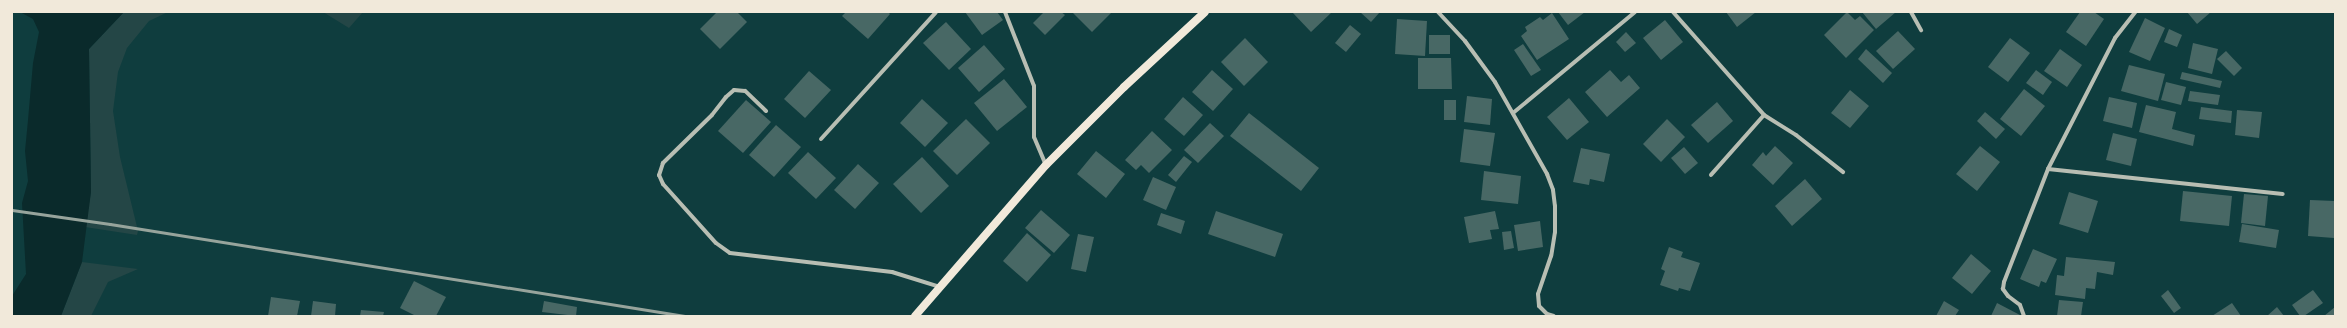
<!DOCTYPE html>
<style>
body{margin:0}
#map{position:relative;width:2347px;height:328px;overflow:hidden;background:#0f3d3e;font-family:"Alegreya Sans",sans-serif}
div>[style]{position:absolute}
.green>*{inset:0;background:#244646}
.water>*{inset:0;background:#0a2a2b}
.building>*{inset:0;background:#486865}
.minor>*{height:4px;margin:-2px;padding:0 2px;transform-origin:2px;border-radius:2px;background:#b8beb3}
.secondary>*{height:8px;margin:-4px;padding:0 4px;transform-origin:4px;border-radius:4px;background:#f1e9da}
.rail>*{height:3px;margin:-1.5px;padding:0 1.5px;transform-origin:1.5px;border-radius:1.5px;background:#97a49c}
span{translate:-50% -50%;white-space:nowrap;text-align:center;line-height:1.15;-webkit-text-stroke:4px #f1e9da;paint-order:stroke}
.frame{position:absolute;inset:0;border:13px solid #f1e9da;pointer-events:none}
</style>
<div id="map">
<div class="green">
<div style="clip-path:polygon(124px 12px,168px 12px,149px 21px,127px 48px,118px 72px,113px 111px,120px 157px,138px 231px,137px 235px,85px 227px,91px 192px,89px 49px)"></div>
<div style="clip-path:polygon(323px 12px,363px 12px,349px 28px)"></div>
<div style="clip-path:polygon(82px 262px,138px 269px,108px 282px,91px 316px,61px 316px)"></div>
</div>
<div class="water">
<div style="clip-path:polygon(20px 12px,124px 12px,89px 49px,91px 192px,82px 262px,61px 316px,12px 316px,12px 296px,26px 274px,22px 203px,28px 181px,25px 151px,28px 120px,33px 63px,39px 32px,33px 19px)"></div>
</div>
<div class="building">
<div style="clip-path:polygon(717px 12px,737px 12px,747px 22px,720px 49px,700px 29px)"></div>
<div style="clip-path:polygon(846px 12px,888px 12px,890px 14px,868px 39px,842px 16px)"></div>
<div style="clip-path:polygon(965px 12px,997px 12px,1003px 20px,982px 35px)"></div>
<div style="clip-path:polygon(1044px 12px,1061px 12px,1065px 15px,1045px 35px,1033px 23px)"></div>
<div style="clip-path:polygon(1075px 12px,1112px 12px,1092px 32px,1073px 13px)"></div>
<div style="clip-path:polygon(1292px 12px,1332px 12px,1311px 32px)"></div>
<div style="clip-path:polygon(1360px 12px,1380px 12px,1371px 22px)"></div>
<div style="clip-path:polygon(1558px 12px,1585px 12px,1568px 25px)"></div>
<div style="clip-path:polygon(1726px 12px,1756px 12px,1737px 27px)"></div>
<div style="clip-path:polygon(1847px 12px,1855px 20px,1860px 16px,1874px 30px,1846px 58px,1824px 35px)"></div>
<div style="clip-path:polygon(1862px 12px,1896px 12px,1876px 29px)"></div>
<div style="clip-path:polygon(2080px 12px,2094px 12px,2104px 19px,2086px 46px,2066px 32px)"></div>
<div style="clip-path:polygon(2187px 12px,2211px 12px,2197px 24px)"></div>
<div style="clip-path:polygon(1552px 13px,1569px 39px,1537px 60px,1521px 36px,1527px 31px,1525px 27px,1540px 17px,1543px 20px)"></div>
<div style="clip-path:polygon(2145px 18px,2165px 28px,2150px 61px,2129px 52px)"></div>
<div style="clip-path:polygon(1397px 19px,1427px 21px,1425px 56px,1395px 54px)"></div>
<div style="clip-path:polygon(1665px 20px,1683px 42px,1661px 60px,1643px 38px)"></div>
<div style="clip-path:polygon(946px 22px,971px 49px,949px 70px,923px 43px)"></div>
<div style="clip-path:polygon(1350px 25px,1361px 34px,1346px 52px,1335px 43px)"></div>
<div style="clip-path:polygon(2169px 29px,2182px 35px,2177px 47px,2164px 42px)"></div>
<div style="clip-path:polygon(1898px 31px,1915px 49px,1893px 69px,1876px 51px)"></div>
<div style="clip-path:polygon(1626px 32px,1636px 43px,1625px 52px,1616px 42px)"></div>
<div style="clip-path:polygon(1429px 35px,1450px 35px,1450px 54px,1429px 54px)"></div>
<div style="clip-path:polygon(1245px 38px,1268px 62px,1244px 86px,1221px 62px)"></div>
<div style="clip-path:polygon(2010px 38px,2030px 53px,2008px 82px,1988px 67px)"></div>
<div style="clip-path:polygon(2193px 43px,2218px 49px,2212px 74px,2188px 68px)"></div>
<div style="clip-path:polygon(1523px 44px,1541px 70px,1531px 76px,1514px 50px)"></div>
<div style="clip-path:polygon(984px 45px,1005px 69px,979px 92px,958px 68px)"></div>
<div style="clip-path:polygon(1866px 49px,1892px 73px,1883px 83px,1858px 59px)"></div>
<div style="clip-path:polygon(2060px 49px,2082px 65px,2067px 87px,2044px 71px)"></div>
<div style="clip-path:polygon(2226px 51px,2242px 68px,2234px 76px,2217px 59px)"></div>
<div style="clip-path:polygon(1418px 58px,1451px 58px,1452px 89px,1418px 89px)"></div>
<div style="clip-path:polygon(2129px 65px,2165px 74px,2158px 101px,2121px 91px)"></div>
<div style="clip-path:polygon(1212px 70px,1233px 89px,1213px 111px,1192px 92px)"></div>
<div style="clip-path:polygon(1610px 70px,1621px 82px,1629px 75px,1640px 88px,1607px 117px,1585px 92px)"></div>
<div style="clip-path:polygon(2036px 70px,2052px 82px,2043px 95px,2026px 83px)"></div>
<div style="clip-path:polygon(809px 71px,831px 90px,805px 118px,784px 99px)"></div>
<div style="clip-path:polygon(2182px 72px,2222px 81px,2220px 88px,2180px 79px)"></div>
<div style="clip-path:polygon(1004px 79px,1027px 107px,997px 131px,974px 103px)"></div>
<div style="clip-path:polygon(2166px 82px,2186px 87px,2181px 105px,2161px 100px)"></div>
<div style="clip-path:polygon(2024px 89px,2045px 106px,2021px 136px,2000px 119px)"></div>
<div style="clip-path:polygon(1850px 90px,1869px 106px,1850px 128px,1831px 113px)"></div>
<div style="clip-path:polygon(2190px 91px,2220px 95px,2218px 105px,2188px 101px)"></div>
<div style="clip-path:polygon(1467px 96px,1492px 99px,1490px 125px,1464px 122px)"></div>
<div style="clip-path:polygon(1183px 97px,1203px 115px,1184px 136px,1164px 119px)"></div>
<div style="clip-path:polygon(2109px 97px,2137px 103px,2132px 128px,2103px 121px)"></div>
<div style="clip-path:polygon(1569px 98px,1589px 122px,1567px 140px,1547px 117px)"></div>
<div style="clip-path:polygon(922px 99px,948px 123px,925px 147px,900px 123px)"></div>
<div style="clip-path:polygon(746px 100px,771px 122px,743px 153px,718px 131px)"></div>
<div style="clip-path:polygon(1444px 100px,1456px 100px,1456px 120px,1444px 120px)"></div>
<div style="clip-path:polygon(1717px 102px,1733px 121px,1708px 143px,1691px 125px)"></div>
<div style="clip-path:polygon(2146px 105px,2176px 112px,2172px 129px,2195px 135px,2193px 146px,2139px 132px)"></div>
<div style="clip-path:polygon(2201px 107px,2232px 111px,2231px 123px,2199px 119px)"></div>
<div style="clip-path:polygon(2237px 110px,2262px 112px,2259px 138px,2235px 135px)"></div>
<div style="clip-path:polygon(1985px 112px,2005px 129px,1996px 139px,1977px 121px)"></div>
<div style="clip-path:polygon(1249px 113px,1319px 168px,1301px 191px,1230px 136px)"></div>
<div style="clip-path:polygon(966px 119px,990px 143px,957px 175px,933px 151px)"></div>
<div style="clip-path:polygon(1667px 119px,1685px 137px,1661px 162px,1643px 144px)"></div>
<div style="clip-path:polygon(1210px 123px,1224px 136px,1198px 163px,1184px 150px)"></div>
<div style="clip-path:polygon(776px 125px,801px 147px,774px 177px,749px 155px)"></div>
<div style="clip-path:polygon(1464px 129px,1495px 133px,1490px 166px,1460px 162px)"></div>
<div style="clip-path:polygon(1152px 131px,1172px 150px,1149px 173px,1141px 165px,1136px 170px,1125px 160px)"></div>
<div style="clip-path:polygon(2113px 133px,2137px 139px,2131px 166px,2106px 160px)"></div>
<div style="clip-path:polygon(1775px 146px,1793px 163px,1773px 185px,1752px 165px,1763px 152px,1766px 156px)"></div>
<div style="clip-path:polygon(1980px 146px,2000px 162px,1977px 191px,1956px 174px)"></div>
<div style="clip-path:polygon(1684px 147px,1698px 163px,1685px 174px,1671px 158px)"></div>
<div style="clip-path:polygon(1581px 148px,1610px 154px,1604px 182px,1590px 179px,1589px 185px,1573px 182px)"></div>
<div style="clip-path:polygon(1096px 151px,1125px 174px,1106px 198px,1077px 174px)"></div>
<div style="clip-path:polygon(808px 152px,836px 178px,816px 199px,788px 173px)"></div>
<div style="clip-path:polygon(1184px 156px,1192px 162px,1176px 182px,1168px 175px)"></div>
<div style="clip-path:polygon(922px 157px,949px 186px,921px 213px,893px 184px)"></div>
<div style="clip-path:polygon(858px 164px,879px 183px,855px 209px,834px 190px)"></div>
<div style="clip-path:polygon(1484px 171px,1521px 176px,1518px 204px,1481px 200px)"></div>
<div style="clip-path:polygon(1153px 177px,1176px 187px,1166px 210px,1143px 200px)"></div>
<div style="clip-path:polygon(1805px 179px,1822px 199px,1792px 226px,1775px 206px)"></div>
<div style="clip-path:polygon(2183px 191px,2232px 196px,2229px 226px,2180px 221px)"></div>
<div style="clip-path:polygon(2069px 192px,2098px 201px,2088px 233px,2059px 224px)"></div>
<div style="clip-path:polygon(2244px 194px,2268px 196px,2265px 226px,2241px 223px)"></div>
<div style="clip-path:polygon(2310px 200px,2335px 201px,2334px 238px,2308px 236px)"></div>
<div style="clip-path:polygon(1041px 210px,1070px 235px,1054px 253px,1025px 228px)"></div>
<div style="clip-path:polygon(1216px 211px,1283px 234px,1275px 257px,1208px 234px)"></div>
<div style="clip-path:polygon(1495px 211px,1499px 229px,1490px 230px,1492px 239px,1469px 243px,1464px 217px)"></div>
<div style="clip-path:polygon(1161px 213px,1185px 221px,1181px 234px,1157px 225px)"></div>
<div style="clip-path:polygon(1540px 221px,1543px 247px,1518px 251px,1514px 225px)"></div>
<div style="clip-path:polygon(2242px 224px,2279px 230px,2276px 248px,2239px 242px)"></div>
<div style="clip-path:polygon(1511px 231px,1514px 248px,1504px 250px,1502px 232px)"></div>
<div style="clip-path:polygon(1027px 233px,1051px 255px,1027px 282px,1003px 261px)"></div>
<div style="clip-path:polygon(1078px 234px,1094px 237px,1086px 272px,1071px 269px)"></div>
<div style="clip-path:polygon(1669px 247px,1683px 252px,1681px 257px,1700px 263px,1690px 291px,1679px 288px,1678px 291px,1660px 285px,1665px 271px,1661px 269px)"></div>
<div style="clip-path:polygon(2033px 249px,2057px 259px,2046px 283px,2041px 281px,2039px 287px,2020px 279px)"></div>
<div style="clip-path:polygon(1971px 254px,1991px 271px,1972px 294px,1952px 278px)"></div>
<div style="clip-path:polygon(2066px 257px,2115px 262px,2113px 275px,2097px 272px,2095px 289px,2086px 288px,2085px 299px,2055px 295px,2057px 275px,2064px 276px)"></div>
<div style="clip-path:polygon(414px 281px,446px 297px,436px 316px,416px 316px,400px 308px)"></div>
<div style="clip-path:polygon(2168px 290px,2181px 308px,2174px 313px,2161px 296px)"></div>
<div style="clip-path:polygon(2313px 290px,2323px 303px,2304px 316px,2300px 316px,2292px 305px)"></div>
<div style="clip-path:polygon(271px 297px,300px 301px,297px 316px,268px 316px)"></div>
<div style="clip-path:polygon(2059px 300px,2083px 302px,2081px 316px,2057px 316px)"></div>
<div style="clip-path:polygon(313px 301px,336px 304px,335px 316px,311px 316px)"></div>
<div style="clip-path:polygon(544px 301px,577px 307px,576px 316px,542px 312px)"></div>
<div style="clip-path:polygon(1944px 301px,1959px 310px,1955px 316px,1936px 316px)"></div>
<div style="clip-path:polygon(1997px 303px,2020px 315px,2019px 316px,1991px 316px)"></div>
<div style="clip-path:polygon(2232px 303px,2241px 316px,2212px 316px)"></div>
<div style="clip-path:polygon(2277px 307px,2284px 316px,2267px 316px)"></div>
<div style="clip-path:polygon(2335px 307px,2335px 316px,2324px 316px)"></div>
<div style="clip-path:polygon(361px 310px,384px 312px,383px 316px,360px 316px)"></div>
</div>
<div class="minor">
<div style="left:1005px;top:12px;width:79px;rotate:68.6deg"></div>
<div style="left:1034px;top:86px;width:51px;rotate:90deg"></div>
<div style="left:1034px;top:137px;width:30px;rotate:67deg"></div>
<div style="left:1438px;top:12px;width:40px;rotate:47deg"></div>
<div style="left:1465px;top:41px;width:51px;rotate:53.8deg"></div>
<div style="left:1495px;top:82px;width:106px;rotate:60.5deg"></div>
<div style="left:1547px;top:174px;width:17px;rotate:69deg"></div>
<div style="left:1553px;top:190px;width:16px;rotate:83deg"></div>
<div style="left:1555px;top:206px;width:26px;rotate:90deg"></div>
<div style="left:1555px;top:232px;width:24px;rotate:99deg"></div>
<div style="left:1551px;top:256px;width:40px;rotate:108.9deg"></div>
<div style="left:1538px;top:294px;width:12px;rotate:85deg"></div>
<div style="left:1539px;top:306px;width:11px;rotate:45deg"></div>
<div style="left:1547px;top:314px;width:7px;rotate:16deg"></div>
<div style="left:1673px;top:12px;width:137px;rotate:48.5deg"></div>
<div style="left:1764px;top:115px;width:80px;rotate:131.5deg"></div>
<div style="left:1911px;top:12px;width:21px;rotate:61deg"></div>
<div style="left:766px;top:111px;width:29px;rotate:-136deg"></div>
<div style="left:745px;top:91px;width:11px;rotate:-175deg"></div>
<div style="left:734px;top:90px;width:11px;rotate:139deg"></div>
<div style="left:726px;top:97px;width:23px;rotate:128deg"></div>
<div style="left:712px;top:115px;width:69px;rotate:135.6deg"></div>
<div style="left:663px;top:163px;width:13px;rotate:108deg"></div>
<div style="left:659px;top:175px;width:10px;rotate:66deg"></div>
<div style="left:663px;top:184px;width:79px;rotate:48.1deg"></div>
<div style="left:716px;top:243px;width:17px;rotate:36deg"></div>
<div style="left:730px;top:253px;width:163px;rotate:6.7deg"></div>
<div style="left:892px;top:272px;width:50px;rotate:17.4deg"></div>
<div style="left:1513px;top:113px;width:158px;rotate:-39.6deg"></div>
<div style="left:1764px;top:115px;width:38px;rotate:32deg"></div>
<div style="left:1796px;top:135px;width:60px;rotate:38.2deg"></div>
<div style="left:821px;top:139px;width:171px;rotate:-47.8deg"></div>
<div style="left:2048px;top:169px;width:236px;rotate:6.1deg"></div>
<div style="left:2024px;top:316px;width:12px;rotate:-110deg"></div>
<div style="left:2020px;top:305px;width:15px;rotate:-143deg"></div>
<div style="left:2008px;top:296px;width:9px;rotate:-126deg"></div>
<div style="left:2003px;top:289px;width:7px;rotate:-82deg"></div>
<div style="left:2004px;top:282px;width:121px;rotate:-68.7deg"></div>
<div style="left:2048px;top:169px;width:147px;rotate:-62.9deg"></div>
<div style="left:2115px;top:38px;width:33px;rotate:-52deg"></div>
</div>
<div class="secondary">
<div style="left:915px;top:316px;width:200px;rotate:-49.1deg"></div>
<div style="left:1046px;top:165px;width:110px;rotate:-45deg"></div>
<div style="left:1124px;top:87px;width:110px;rotate:-42.8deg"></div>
</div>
<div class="rail">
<div style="left:12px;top:210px;width:99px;rotate:8.1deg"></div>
<div style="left:110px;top:224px;width:582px;rotate:9.09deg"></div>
</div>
<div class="frame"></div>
</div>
